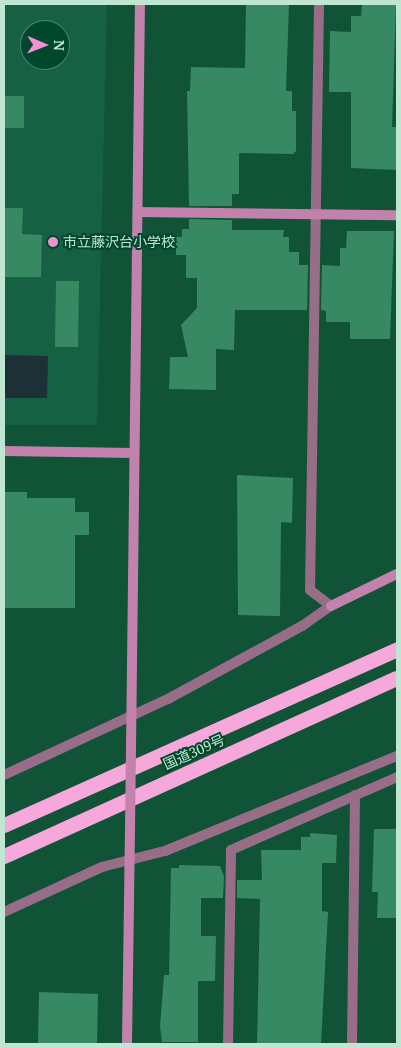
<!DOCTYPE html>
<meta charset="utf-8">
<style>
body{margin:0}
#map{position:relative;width:401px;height:1048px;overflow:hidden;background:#115337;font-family:"Noto Serif","Noto Sans JP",serif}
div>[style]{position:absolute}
.built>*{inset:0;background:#166143}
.water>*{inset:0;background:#1c3036}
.building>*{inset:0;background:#378963}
.street>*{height:10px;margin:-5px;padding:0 5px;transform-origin:5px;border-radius:5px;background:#976d88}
.secondary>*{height:10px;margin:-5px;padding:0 5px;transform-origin:5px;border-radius:5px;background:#c282ac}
.highway>*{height:15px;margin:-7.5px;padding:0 7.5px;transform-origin:7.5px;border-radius:7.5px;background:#f7a8db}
.secondary-bridge>*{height:10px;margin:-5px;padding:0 5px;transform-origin:5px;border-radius:5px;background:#c282ac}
.dots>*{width:14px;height:14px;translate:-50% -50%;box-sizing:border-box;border:2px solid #00482d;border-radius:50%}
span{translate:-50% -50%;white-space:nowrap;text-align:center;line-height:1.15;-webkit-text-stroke:4px #00482d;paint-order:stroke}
.poi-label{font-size:14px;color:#bfe6d0}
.left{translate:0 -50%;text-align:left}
.street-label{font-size:14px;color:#bfe6d0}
.frame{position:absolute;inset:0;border:5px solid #bfe6d0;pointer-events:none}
.north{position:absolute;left:20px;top:20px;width:50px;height:50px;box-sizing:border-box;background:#00482d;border:1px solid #4c876e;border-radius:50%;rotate:91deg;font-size:14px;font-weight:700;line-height:20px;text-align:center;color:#bfe6d0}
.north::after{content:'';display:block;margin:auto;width:18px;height:22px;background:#f491d3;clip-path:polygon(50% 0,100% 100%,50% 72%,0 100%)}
</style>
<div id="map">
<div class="built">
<div style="clip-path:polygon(evenodd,4px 4px,107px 4px,97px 425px,4px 425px,4px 4px,30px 30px,60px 30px,60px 60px,30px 60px,30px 30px)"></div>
</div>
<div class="water">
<div style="clip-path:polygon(4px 355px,48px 356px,47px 398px,4px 398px)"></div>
</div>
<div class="building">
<div style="clip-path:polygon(246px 4px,289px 4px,286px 91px,292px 91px,292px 111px,296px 111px,296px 151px,293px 154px,239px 153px,239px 194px,232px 194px,232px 206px,189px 206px,187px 91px,190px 91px,191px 67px,245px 68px)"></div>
<div style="clip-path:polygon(362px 4px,396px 4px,392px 127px,397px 127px,397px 170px,351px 168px,351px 92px,329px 92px,330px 31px,351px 32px,351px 16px,361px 16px)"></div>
<div style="clip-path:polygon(4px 96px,24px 96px,24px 128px,4px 128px)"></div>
<div style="clip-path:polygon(4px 208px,23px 208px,22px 234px,42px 235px,41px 277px,4px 277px)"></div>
<div style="clip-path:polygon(189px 219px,232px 220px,232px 230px,284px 230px,283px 237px,289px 237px,289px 252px,299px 252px,299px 265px,308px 265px,307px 310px,235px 310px,234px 350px,216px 349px,216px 390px,169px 389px,170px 357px,188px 357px,181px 325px,197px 308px,197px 278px,186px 278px,186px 255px,176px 255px,176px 237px,182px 237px,182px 229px,189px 229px)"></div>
<div style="clip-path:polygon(347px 231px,394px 231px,390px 339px,350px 339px,350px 322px,326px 322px,326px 311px,321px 310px,322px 265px,340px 266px,340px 248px,346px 248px)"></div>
<div style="clip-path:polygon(56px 281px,79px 281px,78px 347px,55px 347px)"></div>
<div style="clip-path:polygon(237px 475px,293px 478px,292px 523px,281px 522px,280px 616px,238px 615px)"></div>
<div style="clip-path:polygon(4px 492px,27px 492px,27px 498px,75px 498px,75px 512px,89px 512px,89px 535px,75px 535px,75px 608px,5px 608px)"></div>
<div style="clip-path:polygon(374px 829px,397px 829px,397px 918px,377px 918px,378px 892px,372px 892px)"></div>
<div style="clip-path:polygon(310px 833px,337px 835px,336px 863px,322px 863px,322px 911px,328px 912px,321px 1044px,257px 1044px,260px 899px,237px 898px,237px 880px,262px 880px,261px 850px,301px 850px,301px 837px,310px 837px)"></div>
<div style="clip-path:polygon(179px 865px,220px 866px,224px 876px,223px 898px,201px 898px,201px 936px,216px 936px,215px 981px,198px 981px,198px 1042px,162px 1042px,160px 1027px,164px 975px,169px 975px,171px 868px,179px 868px)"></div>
<div style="clip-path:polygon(39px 992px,98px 994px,97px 1044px,38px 1044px)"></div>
</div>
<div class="street">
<div style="left:4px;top:775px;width:181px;rotate:-24.9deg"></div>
<div style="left:168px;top:699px;width:153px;rotate:-28.6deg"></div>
<div style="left:302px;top:626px;width:35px;rotate:-35deg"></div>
<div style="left:331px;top:606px;width:26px;rotate:-143deg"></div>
<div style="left:310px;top:590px;width:586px;rotate:-89.12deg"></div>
<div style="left:4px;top:912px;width:108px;rotate:-24.7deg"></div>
<div style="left:102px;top:867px;width:65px;rotate:-14.3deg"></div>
<div style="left:165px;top:851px;width:251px;rotate:-22.3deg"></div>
<div style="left:228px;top:1044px;width:194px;rotate:-89.1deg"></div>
<div style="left:231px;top:850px;width:181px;rotate:-23.7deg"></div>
<div style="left:352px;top:1044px;width:249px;rotate:-89.3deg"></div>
</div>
<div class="secondary">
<div style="left:138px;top:212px;width:259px;rotate:0.7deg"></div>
<div style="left:4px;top:451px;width:130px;rotate:0.9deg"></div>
<div style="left:331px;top:606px;width:73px;rotate:-25.9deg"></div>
<div style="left:131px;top:747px;width:743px;rotate:-89.31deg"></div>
<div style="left:127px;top:1044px;width:215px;rotate:-89.2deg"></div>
</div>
<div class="highway">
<div style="left:4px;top:825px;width:431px;rotate:-24.1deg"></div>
<div style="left:4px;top:856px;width:431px;rotate:-24.4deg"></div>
</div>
<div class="secondary-bridge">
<div style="left:130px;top:829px;width:82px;rotate:-89.3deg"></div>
</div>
<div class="dots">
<div style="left:53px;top:242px;background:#f491d3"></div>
</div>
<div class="poi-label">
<span class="left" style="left:63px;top:242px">市立藤沢台小学校</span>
</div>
<div class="street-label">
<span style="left:194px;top:752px;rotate:-24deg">国道309号</span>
</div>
<div class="frame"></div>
<div class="north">N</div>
</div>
